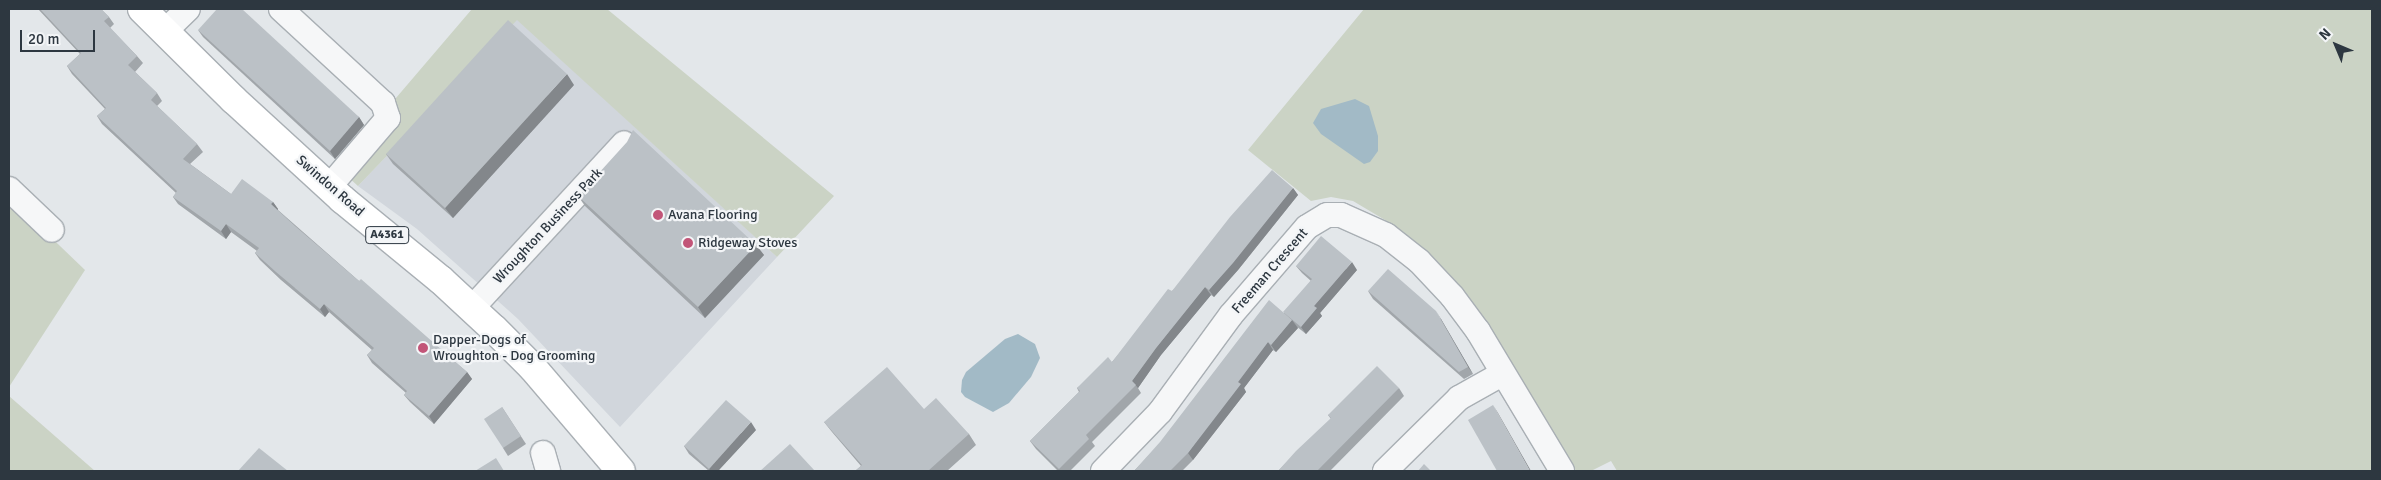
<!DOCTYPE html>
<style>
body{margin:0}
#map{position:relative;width:2381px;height:480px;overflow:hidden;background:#e3e7ea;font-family:Signika,sans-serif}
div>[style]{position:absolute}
.built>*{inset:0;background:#d1d6dc}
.green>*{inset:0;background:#cbd3c5}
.water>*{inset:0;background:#a2bac6}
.roads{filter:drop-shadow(1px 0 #a9afb4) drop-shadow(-1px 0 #a9afb4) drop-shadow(0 1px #a9afb4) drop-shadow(0 -1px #a9afb4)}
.minor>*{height:24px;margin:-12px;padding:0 12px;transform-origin:12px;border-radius:12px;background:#f6f7f8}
.major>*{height:28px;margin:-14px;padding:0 14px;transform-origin:14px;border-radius:14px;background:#fff}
.wall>*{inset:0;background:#a1a6aa}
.shaded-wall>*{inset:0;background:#83878b}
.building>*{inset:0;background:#bbc1c6}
.dots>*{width:14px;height:14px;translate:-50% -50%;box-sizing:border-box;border:2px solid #f3f5f7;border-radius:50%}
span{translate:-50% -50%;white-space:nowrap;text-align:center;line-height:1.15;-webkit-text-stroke:4.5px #f3f5f7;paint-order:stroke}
.shield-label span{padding:1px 4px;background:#f3f5f7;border:1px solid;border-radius:4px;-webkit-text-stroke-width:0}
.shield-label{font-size:12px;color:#2d3740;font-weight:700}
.street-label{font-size:14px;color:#2d3740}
.poi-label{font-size:14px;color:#2d3740}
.left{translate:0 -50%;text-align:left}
.frame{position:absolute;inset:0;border:10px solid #2d3740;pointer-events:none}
.north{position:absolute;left:2311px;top:20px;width:50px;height:50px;-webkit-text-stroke:4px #f3f5f7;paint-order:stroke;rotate:315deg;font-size:14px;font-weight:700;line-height:20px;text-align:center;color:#2d3740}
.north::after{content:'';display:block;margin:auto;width:18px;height:22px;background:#2d3740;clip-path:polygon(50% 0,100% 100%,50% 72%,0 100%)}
.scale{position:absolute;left:20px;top:30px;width:75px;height:22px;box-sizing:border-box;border:2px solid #2d3740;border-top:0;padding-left:6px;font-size:15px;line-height:18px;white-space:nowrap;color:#2d3740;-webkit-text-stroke:4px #f3f5f7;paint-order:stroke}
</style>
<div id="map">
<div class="built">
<div style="clip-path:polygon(517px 19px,777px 257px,620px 427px,518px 319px,417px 229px,358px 186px)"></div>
</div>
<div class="green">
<div style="clip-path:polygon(472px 9px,607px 9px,834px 196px,777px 257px,517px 20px,358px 186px,337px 167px)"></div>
<div style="clip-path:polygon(1364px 9px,2372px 9px,2372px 471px,1617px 471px,1611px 461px,1591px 471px,1576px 471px,1528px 395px,1424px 251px,1385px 220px,1353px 201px,1331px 197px,1311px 201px,1248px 150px)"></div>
<div style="clip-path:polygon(9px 197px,85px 270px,9px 387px)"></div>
<div style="clip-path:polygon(9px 396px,48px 430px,95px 471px,9px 471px)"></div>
</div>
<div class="water">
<div style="clip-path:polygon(1355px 99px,1369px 106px,1378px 136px,1378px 151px,1370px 162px,1364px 164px,1321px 134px,1313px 123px,1321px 109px)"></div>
<div style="clip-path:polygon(1018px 334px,1035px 344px,1040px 358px,1031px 377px,1009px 403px,993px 412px,965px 397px,961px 392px,962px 380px,966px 372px,1005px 339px)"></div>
</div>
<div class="roads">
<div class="minor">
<div style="left:281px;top:9px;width:139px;rotate:42.7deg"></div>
<div style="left:383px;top:103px;width:16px;rotate:72deg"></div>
<div style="left:388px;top:118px;width:91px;rotate:130.5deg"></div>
<div style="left:164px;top:32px;width:33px;rotate:-44deg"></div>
<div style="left:9px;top:189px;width:59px;rotate:43.6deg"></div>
<div style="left:472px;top:308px;width:224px;rotate:-47.3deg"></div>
<div style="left:543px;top:453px;width:19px;rotate:74deg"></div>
<div style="left:1103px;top:471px;width:82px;rotate:-46deg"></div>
<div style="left:1160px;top:412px;width:120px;rotate:-53.8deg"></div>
<div style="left:1231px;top:315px;width:116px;rotate:-49.2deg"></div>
<div style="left:1307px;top:227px;width:23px;rotate:-31deg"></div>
<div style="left:1327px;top:215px;width:14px"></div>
<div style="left:1341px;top:215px;width:49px;rotate:24deg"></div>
<div style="left:1386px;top:235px;width:42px;rotate:38.2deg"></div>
<div style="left:1419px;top:261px;width:48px;rotate:46.7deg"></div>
<div style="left:1452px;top:296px;width:44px;rotate:53.4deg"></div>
<div style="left:1478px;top:331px;width:163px;rotate:59deg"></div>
<div style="left:1385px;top:471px;width:104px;rotate:-44.6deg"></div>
<div style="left:1459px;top:398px;width:49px;rotate:-29.2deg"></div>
</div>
<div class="major">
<div style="left:142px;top:9px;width:129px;rotate:44.7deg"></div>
<div style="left:234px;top:100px;width:147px;rotate:42.5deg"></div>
<div style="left:342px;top:199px;width:128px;rotate:39.3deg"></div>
<div style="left:441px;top:280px;width:72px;rotate:42.8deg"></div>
<div style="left:494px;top:329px;width:55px;rotate:45deg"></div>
<div style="left:533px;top:368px;width:135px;rotate:49.5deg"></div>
</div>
</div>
<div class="wall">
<div style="clip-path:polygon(38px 9px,101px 9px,109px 17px,114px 24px,110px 28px,137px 56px,143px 63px,135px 72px,157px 93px,162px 101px,157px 106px,197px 144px,203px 152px,190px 164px,231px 194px,273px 202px,278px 209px,278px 210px,359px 281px,467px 372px,472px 379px,434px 424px,410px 402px,404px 395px,406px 393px,372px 363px,367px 355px,372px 350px,329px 312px,325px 317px,281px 280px,260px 260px,255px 253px,257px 251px,231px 232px,226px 239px,178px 204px,173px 197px,176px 193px,102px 124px,97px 116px,105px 109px,72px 74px,67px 66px,80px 54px)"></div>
<div style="clip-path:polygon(198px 30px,359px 117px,364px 125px,335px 159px,203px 37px)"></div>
<div style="clip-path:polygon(574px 85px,453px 218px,393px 164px,386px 154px)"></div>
<div style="clip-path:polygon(1293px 188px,1298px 195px,1238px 270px,1214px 297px,1211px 295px,1161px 355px,1138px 388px,1141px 393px,1092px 442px,1095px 446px,1070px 471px,1058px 471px,1036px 449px,1030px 441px,1079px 392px,1077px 388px,1112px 362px,1172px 291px)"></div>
<div style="clip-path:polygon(578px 196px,756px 245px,764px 255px,705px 318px,585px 206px)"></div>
<div style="clip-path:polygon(1296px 266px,1357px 270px,1320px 313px,1322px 316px,1306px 334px,1296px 326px,1298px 328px,1276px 352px,1273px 350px,1244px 388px,1246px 392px,1193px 460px,1182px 471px,1134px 471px,1284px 313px,1311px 281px,1302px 273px)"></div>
<div style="clip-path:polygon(1368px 291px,1441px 319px,1473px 374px,1464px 379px,1373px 299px)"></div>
<div style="clip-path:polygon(1399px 388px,1404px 396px,1330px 471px,1278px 471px,1331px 419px,1328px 415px)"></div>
<div style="clip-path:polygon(502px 407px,526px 444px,508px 456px,503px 448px)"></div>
<div style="clip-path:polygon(924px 409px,969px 434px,976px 445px,947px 471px,855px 471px,861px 466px,832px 432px,824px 422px)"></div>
<div style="clip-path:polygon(756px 430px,718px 471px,709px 471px,689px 454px,684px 446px)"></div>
</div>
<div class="shaded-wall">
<div style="clip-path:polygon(567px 74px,574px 85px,453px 218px,445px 208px)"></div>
<div style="clip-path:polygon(359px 117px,364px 125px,335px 159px,330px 151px)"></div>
<div style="clip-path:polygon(1293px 188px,1298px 195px,1238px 270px,1214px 297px,1209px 290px)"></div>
<div style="clip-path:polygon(273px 202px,278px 209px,276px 212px,271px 204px)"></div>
<div style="clip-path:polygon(226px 224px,231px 232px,226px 239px,221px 231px)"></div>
<div style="clip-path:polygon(756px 245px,764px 255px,705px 318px,698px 307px)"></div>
<div style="clip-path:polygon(1352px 262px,1357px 270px,1320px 313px,1322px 316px,1306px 334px,1301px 327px,1314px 306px)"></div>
<div style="clip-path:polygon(1205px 287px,1211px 295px,1161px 355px,1138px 388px,1132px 381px,1156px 348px)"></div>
<div style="clip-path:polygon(324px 304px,329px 312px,325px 317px,320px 309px)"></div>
<div style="clip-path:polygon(1436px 311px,1441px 319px,1473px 374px,1468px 367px)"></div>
<div style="clip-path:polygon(1292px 320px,1298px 328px,1276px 352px,1271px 345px)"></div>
<div style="clip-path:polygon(1268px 342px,1273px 350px,1244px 388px,1246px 392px,1193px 460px,1188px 453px,1238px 382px)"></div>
<div style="clip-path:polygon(467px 372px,472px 379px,434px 424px,429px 416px)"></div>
<div style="clip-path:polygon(1493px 405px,1498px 413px,1531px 471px,1530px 471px)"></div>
<div style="clip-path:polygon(751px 422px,756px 430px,718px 471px,711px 471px,709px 469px)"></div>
</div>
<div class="building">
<div style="clip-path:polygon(40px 9px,101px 9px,109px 17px,104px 21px,137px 56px,128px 65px,157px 93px,151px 100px,197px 144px,183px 159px,231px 194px,242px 179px,273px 202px,271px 204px,295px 226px,359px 281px,361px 279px,467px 372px,429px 416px,404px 395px,407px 391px,367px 355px,374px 348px,324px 304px,320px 309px,276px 272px,255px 253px,259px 248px,226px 224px,221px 231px,173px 197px,177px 191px,97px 116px,106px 108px,67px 66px,81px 53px)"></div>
<div style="clip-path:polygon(217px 9px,242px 9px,359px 117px,330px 151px,198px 30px)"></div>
<div style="clip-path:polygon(508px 20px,567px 74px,445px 208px,386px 154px)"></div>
<div style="clip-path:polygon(633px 130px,756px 245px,698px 307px,578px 196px,627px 142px)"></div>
<div style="clip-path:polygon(1272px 170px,1293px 188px,1233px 263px,1209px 290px,1205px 287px,1156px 348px,1132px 381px,1136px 385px,1086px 435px,1089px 439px,1059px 469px,1030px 441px,1080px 391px,1077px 388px,1108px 357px,1112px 362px,1168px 289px,1172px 291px,1230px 217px)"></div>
<div style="clip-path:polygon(1321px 236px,1352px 262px,1314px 306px,1317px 308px,1301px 327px,1283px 312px,1312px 279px,1296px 266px)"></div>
<div style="clip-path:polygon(1388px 269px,1436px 311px,1468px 367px,1459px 372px,1368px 291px)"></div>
<div style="clip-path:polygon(1269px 300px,1292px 320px,1271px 345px,1268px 342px,1238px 382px,1241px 384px,1188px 453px,1170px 471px,1134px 471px,1160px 442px)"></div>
<div style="clip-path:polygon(1377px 366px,1399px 388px,1317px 471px,1278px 471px,1296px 451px,1331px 418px,1328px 415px)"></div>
<div style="clip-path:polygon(887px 367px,924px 409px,936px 398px,969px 434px,928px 471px,855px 471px,862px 465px,824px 422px)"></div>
<div style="clip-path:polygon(726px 400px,751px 422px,709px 469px,684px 446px)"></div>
<div style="clip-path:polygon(1493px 405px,1530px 471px,1497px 471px,1468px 420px)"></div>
<div style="clip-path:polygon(502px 407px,521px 436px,503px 448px,484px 419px)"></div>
<div style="clip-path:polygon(790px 444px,815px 471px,760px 471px)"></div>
<div style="clip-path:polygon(259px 448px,288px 471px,238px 471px)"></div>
<div style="clip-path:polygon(496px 458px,504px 471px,475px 471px)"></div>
<div style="clip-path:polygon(1424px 464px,1431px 471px,1418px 471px)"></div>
</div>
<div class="dots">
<div style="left:658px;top:215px;background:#c25578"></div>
<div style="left:688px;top:243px;background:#c25578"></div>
<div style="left:423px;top:348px;background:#c25578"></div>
</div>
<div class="shield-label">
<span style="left:387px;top:235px">A4361</span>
</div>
<div class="street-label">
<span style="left:330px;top:186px;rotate:41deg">Swindon Road</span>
<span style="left:548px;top:226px;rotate:-47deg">Wroughton Business Park</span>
<span style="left:1270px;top:271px;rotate:-49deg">Freeman Crescent</span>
</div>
<div class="poi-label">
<span class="left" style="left:668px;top:215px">Avana Flooring</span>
<span class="left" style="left:698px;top:243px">Ridgeway Stoves</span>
<span class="left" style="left:433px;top:348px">Dapper-Dogs of<br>Wroughton - Dog Grooming</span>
</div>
<div class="frame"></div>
<div class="north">N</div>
<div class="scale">20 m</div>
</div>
